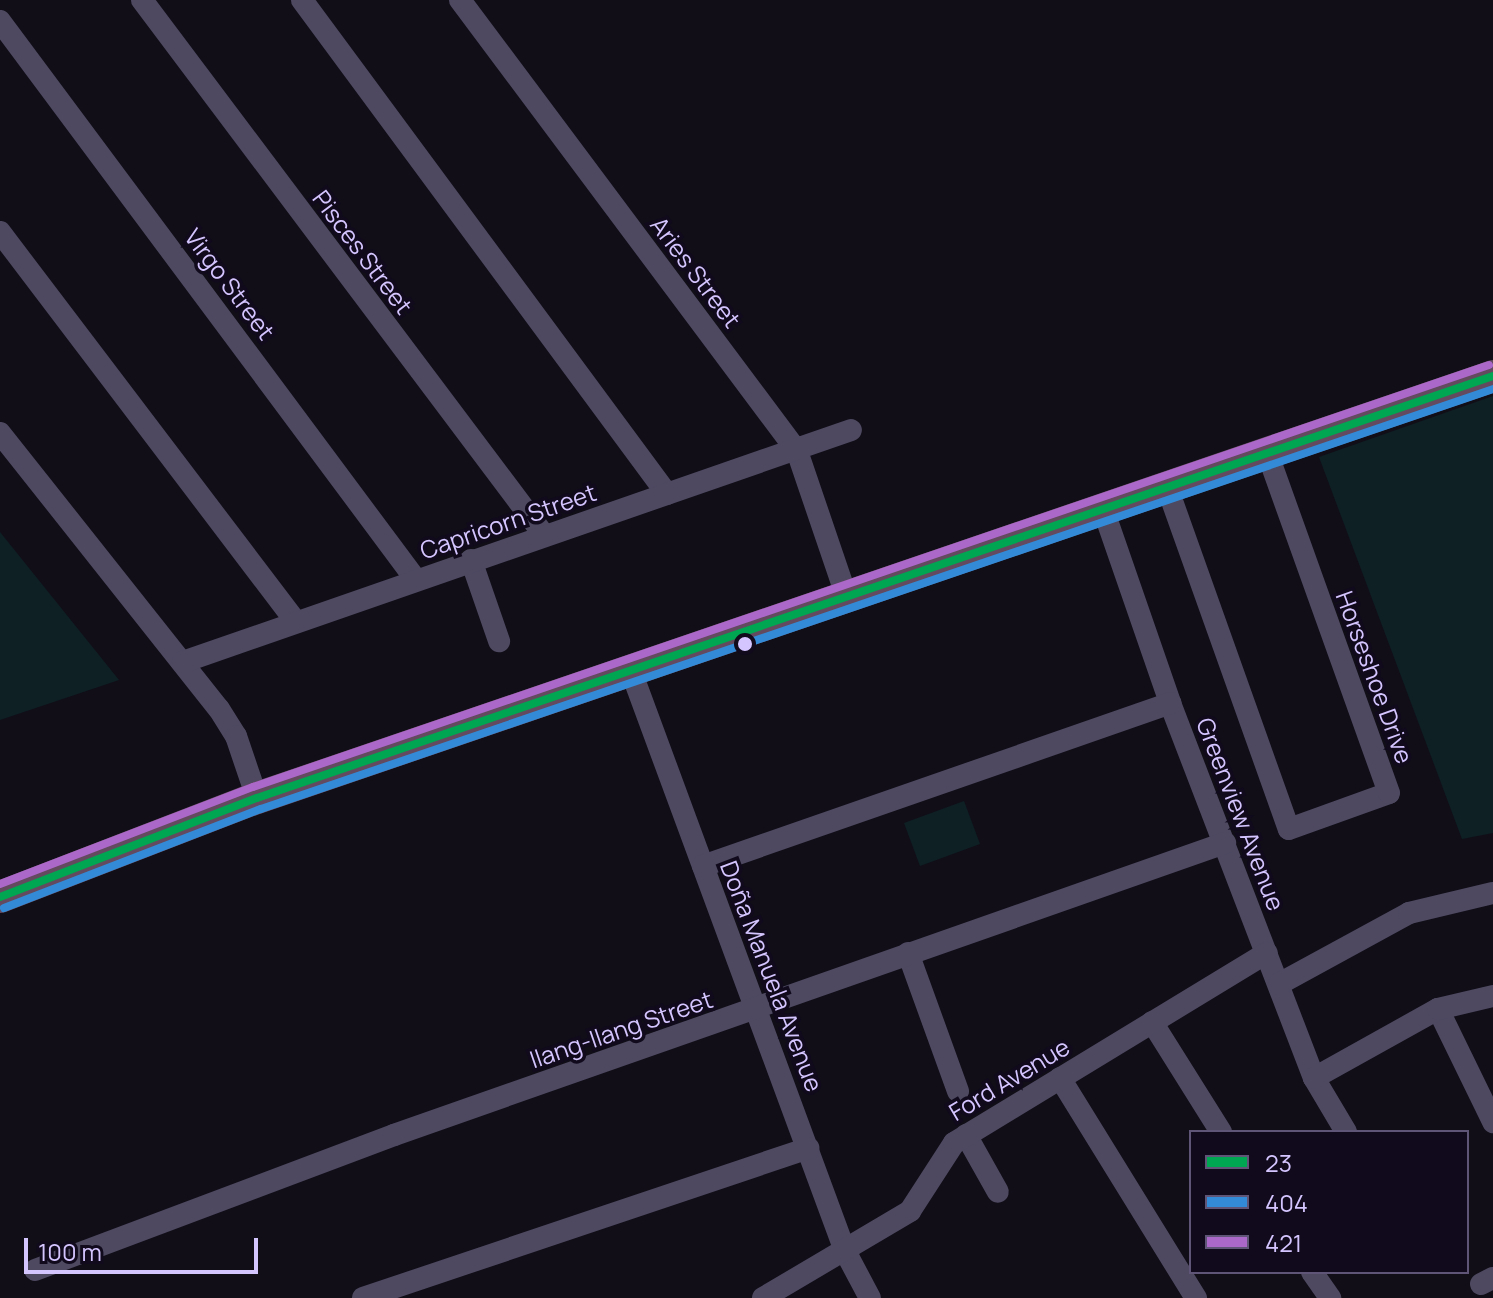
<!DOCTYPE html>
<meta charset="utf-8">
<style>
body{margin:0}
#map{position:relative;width:1493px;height:1298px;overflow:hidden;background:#110e18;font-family:Manrope,sans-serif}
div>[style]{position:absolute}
.green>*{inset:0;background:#0e2024}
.minor>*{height:22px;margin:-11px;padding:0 11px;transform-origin:11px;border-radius:11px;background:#4e4961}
.highway>*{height:32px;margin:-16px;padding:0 16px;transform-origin:16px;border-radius:16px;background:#634a5f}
.bus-1>*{height:8px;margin:-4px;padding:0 4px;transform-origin:4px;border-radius:4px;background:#00a651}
.bus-2>*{height:8px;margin:-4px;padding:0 4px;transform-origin:4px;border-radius:4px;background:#338bd7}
.bus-3>*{height:8px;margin:-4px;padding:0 4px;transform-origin:4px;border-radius:4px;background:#ac68c9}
.dots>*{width:22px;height:22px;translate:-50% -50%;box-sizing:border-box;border:4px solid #100a1c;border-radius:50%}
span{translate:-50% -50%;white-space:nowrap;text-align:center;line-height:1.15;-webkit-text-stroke:7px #100a1c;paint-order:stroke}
.street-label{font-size:24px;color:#d5c5ff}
.legend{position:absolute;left:1189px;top:1130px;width:280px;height:144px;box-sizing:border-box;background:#100a1c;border:2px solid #5f5577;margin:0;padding:10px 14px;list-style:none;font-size:24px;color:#d5c5ff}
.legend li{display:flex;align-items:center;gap:16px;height:40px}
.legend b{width:40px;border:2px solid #5f5577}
.scale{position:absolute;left:24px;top:1238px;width:234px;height:36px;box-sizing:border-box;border:4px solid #d5c5ff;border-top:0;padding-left:10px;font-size:24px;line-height:28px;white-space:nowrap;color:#d5c5ff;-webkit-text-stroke:6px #100a1c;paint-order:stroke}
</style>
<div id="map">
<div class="green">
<div style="clip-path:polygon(1493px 396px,1493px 833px,1462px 839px,1319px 457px)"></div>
<div style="clip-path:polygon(0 532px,119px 680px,0 720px)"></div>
<div style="clip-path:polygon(964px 801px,980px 844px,920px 866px,904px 823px)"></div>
</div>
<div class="minor">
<div style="left:142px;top:0;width:669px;rotate:53.08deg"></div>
<div style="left:302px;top:0;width:614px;rotate:53.54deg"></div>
<div style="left:460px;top:0;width:563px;rotate:53.23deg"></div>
<div style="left:797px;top:451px;width:155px;rotate:71.2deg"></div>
<div style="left:0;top:21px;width:697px;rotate:53.34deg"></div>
<div style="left:0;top:232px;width:487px;rotate:52.8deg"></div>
<div style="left:0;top:433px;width:352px;rotate:51.6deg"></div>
<div style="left:219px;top:709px;width:32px;rotate:58deg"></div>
<div style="left:236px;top:736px;width:65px;rotate:71.3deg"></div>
<div style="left:1167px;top:487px;width:363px;rotate:70.4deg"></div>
<div style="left:1289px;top:829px;width:106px;rotate:-19.8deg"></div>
<div style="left:1389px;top:793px;width:361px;rotate:-109.7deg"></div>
<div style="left:1103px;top:509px;width:205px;rotate:70.9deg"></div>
<div style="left:1170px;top:703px;width:402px;rotate:69deg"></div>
<div style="left:1314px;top:1078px;width:63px;rotate:59.3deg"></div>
<div style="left:471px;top:560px;width:86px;rotate:70.9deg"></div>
<div style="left:183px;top:662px;width:707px;rotate:-19.15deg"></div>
<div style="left:631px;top:671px;width:618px;rotate:69.75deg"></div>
<div style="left:845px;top:1251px;width:53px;rotate:62deg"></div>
<div style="left:703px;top:866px;width:495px;rotate:-19.2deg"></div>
<div style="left:908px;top:953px;width:147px;rotate:70.1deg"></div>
<div style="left:1279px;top:984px;width:148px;rotate:-28.6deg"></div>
<div style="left:1409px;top:913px;width:86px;rotate:-13.4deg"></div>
<div style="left:1438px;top:1009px;width:126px;rotate:64deg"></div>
<div style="left:1152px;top:1022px;width:130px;rotate:57.9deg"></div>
<div style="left:1060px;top:1078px;width:259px;rotate:58.3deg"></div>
<div style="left:1314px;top:1078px;width:142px;rotate:-29.1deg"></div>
<div style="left:1438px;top:1009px;width:57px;rotate:-13.3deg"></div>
<div style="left:966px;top:1135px;width:65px;rotate:60.7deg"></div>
<div style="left:35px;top:1270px;width:384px;rotate:-20.6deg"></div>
<div style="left:394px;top:1135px;width:881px;rotate:-19.36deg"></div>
<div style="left:1312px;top:1272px;width:32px;rotate:55deg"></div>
<div style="left:1481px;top:1284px;width:13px;rotate:-27deg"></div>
<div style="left:363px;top:1298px;width:470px;rotate:-18.6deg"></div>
<div style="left:763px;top:1298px;width:171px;rotate:-30.6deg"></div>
<div style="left:910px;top:1211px;width:81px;rotate:-57.1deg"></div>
<div style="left:954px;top:1143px;width:366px;rotate:-31.3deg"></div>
</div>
<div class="highway">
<div style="left:0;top:897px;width:275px;rotate:-21.1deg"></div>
<div style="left:257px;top:798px;width:1306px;rotate:-18.85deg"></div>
</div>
<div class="bus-1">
<div style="left:0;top:897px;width:275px;rotate:-21.1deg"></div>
<div style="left:257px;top:798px;width:1306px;rotate:-18.85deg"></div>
</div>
<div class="bus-2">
<div style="left:4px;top:908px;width:275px;rotate:-21.1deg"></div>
<div style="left:261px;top:809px;width:1302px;rotate:-18.82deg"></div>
</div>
<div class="bus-3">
<div style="left:0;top:884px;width:271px;rotate:-21deg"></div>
<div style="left:253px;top:787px;width:1306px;rotate:-18.85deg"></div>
</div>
<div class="dots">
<div style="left:745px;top:644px;background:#d5c5ff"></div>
</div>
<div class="street-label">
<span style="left:363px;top:252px;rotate:53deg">Pisces Street</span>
<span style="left:696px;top:272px;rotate:53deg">Aries Street</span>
<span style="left:230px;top:284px;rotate:53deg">Virgo Street</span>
<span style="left:508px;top:521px;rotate:-19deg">Capricorn Street</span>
<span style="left:1375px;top:677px;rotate:70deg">Horseshoe Drive</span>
<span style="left:1241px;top:814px;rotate:69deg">Greenview Avenue</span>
<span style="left:772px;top:976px;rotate:69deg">Doña Manuela Avenue</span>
<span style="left:621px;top:1029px;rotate:-19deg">Ilang-Ilang Street</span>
<span style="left:1009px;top:1079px;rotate:-31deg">Ford Avenue</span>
</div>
<ul class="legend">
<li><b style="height:10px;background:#00a651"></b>23</li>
<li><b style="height:10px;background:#338bd7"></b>404</li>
<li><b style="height:10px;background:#ac68c9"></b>421</li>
</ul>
<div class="scale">100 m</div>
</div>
